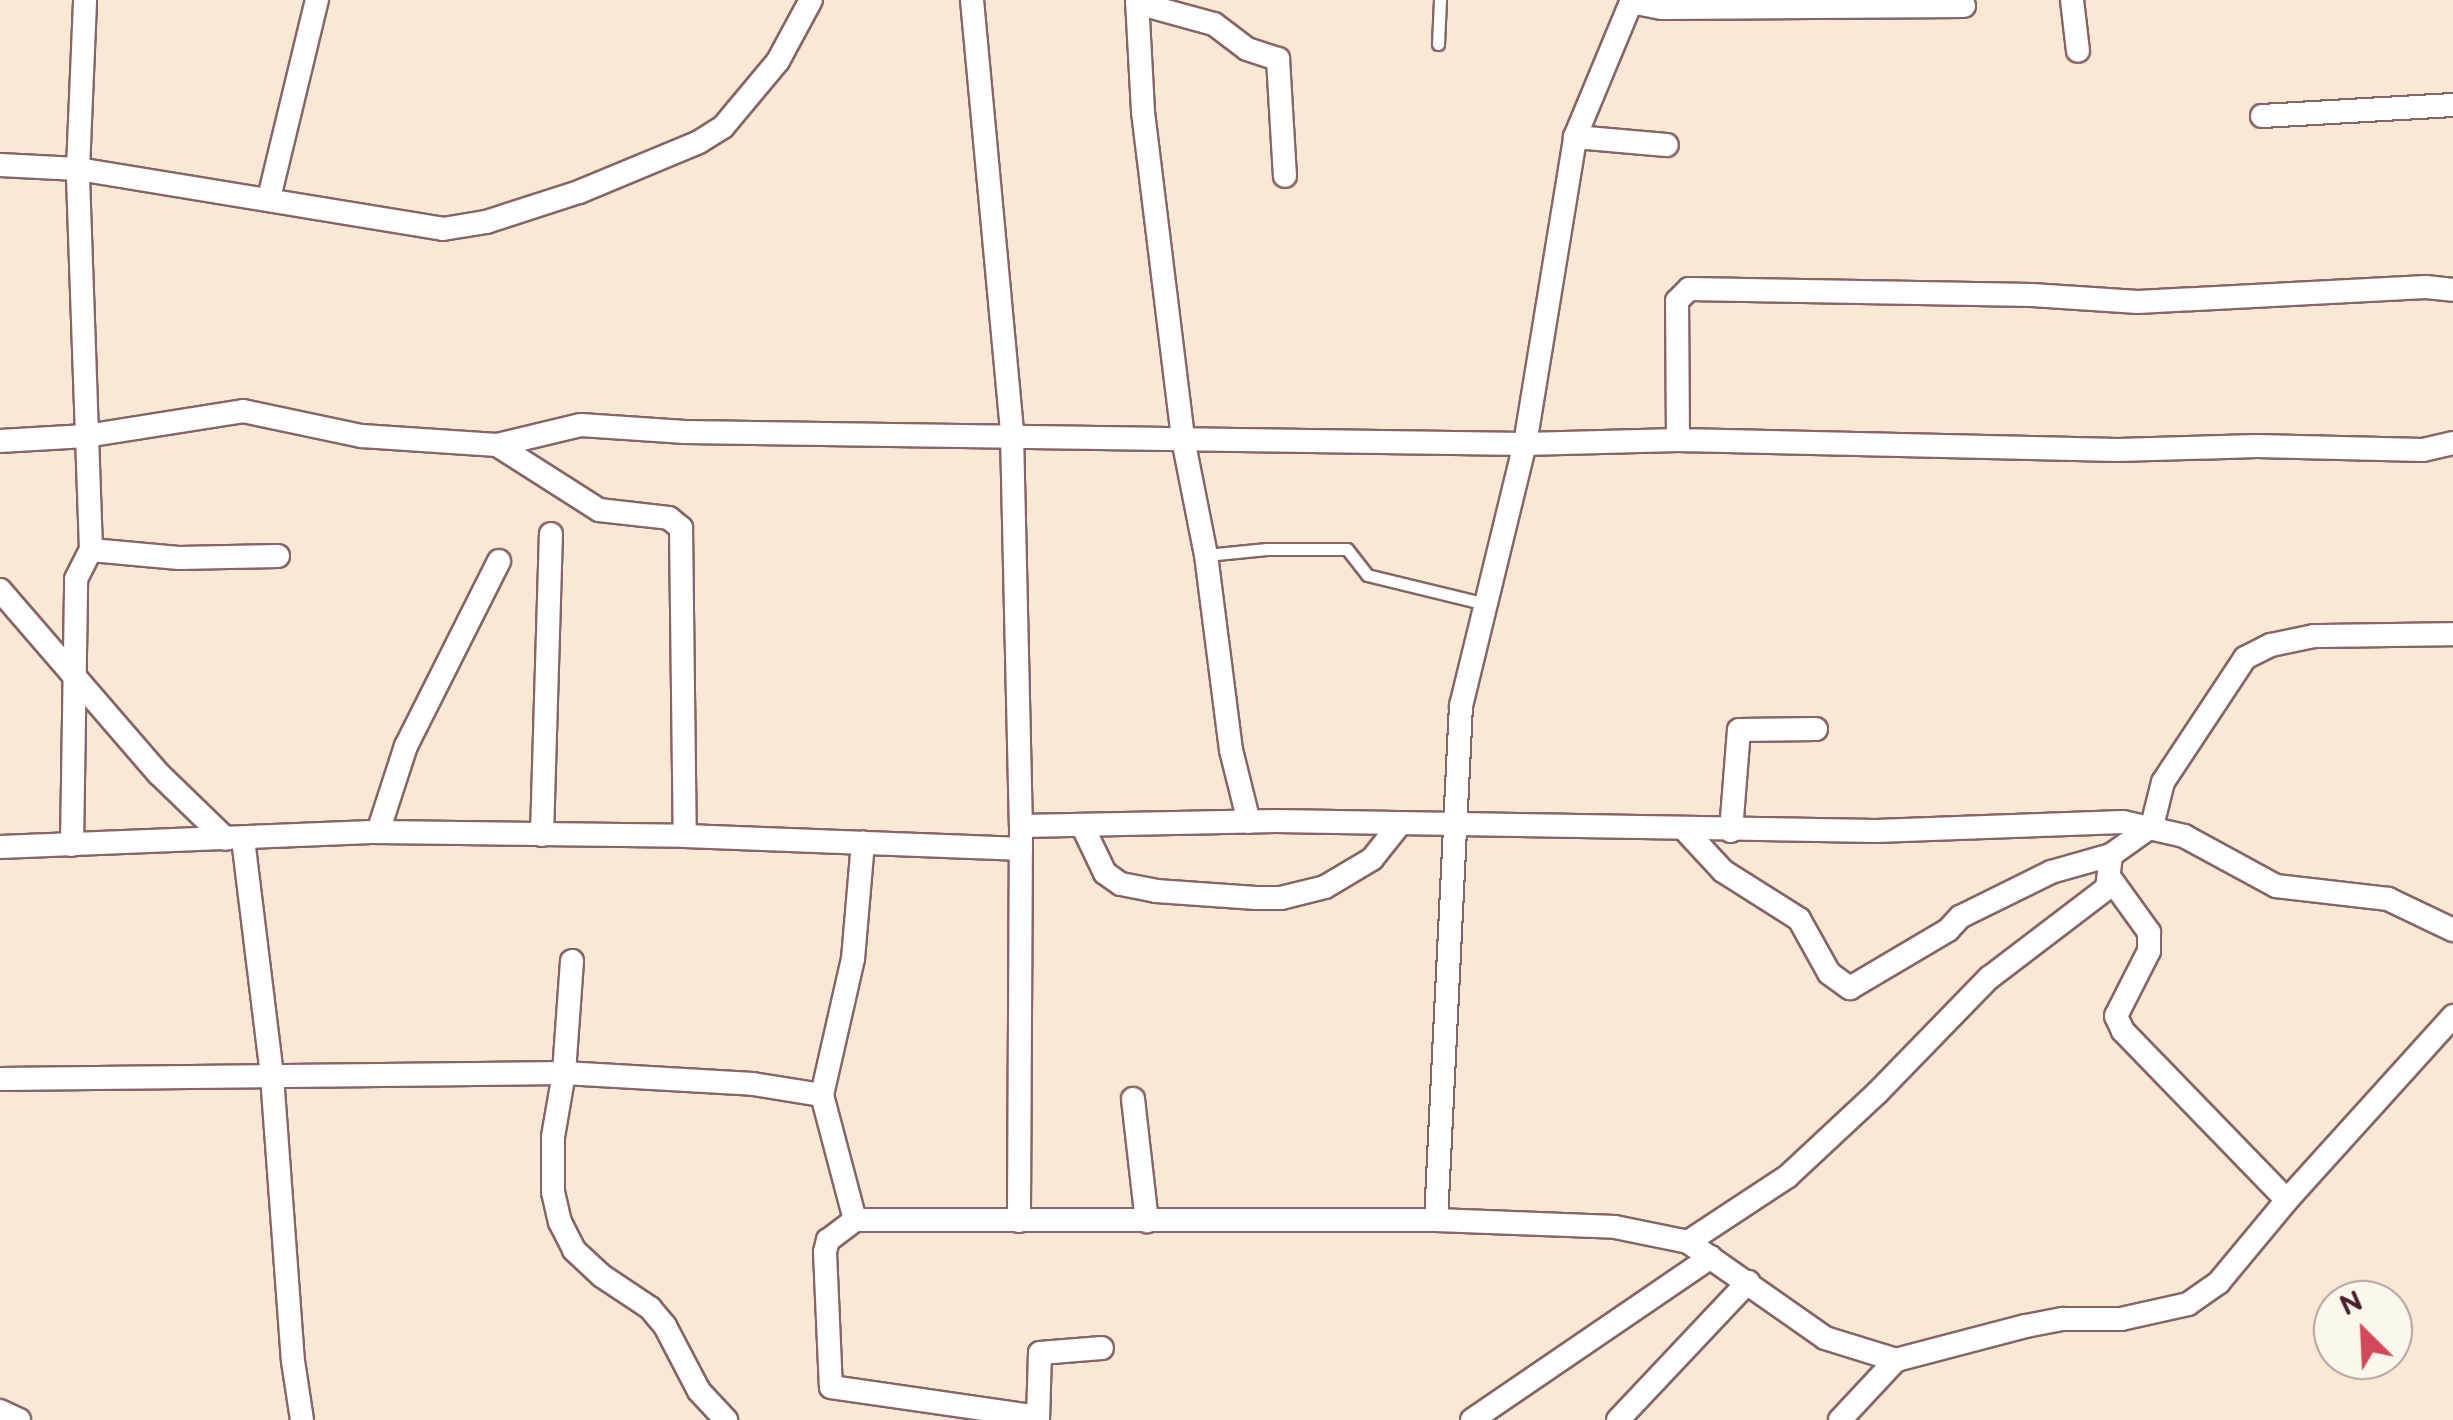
<!DOCTYPE html>
<style>
body{margin:0}
#map{position:relative;width:2453px;height:1420px;overflow:hidden;background:#f8e8d4;font-family:"Balsamiq Sans",sans-serif}
div>[style]{position:absolute}
.roads{filter:drop-shadow(2px 0 #876566) drop-shadow(-2px 0 #876566) drop-shadow(0 2px #876566) drop-shadow(0 -2px #876566)}
.lane>*{height:11px;margin:-5.5px;padding:0 5.5px;transform-origin:5.5px;border-radius:5.5px;background:#fff}
.street>*{height:22px;margin:-11px;padding:0 11px;transform-origin:11px;border-radius:11px;background:#fff}
span{translate:-50% -50%;white-space:nowrap;text-align:center;line-height:1.15;-webkit-text-stroke:8px #fbf7ec;paint-order:stroke}
.north{position:absolute;left:2313px;top:1280px;width:100px;height:100px;box-sizing:border-box;background:#fbf7ec;border:2px solid #b4a19f;border-radius:50%;rotate:336deg;font-size:28px;font-weight:700;line-height:40px;text-align:center;color:#4a1f2b}
.north::after{content:'';display:block;margin:auto;width:35px;height:45px;background:#d1495b;clip-path:polygon(50% 0,100% 100%,50% 72%,0 100%)}
</style>
<div id="map">
<div class="roads">
<div class="lane">
<div style="left:1438px;top:44px;width:44px;rotate:-87.4deg"></div>
<div style="left:1206px;top:555px;width:61px;rotate:-5.6deg"></div>
<div style="left:1267px;top:549px;width:80px"></div>
<div style="left:1347px;top:549px;width:33px;rotate:52deg"></div>
<div style="left:1367px;top:575px;width:122px;rotate:13.7deg"></div>
</div>
<div class="street">
<div style="left:972px;top:0;width:436px;rotate:84.7deg"></div>
<div style="left:1012px;top:434px;width:392px;rotate:88.7deg"></div>
<div style="left:1021px;top:826px;width:395px;rotate:90.3deg"></div>
<div style="left:1137px;top:0;width:112px;rotate:86.9deg"></div>
<div style="left:1143px;top:112px;width:329px;rotate:83deg"></div>
<div style="left:1183px;top:439px;width:118px;rotate:78.8deg"></div>
<div style="left:1206px;top:555px;width:197px;rotate:82.7deg"></div>
<div style="left:1231px;top:750px;width:74px;rotate:76deg"></div>
<div style="left:2072px;top:0;width:51px;rotate:83.3deg"></div>
<div style="left:1631px;top:2px;width:32px;rotate:11deg"></div>
<div style="left:1662px;top:8px;width:302px;rotate:-0.4deg"></div>
<div style="left:1137px;top:3px;width:80px;rotate:15.3deg"></div>
<div style="left:1214px;top:24px;width:41px;rotate:37.1deg"></div>
<div style="left:1247px;top:49px;width:33px;rotate:18deg"></div>
<div style="left:1278px;top:59px;width:117px;rotate:86.6deg"></div>
<div style="left:2262px;top:116px;width:191px;rotate:-3.3deg"></div>
<div style="left:1575px;top:137px;width:92px;rotate:5deg"></div>
<div style="left:0;top:165px;width:78px;rotate:2.9deg"></div>
<div style="left:78px;top:169px;width:370px;rotate:9.3deg"></div>
<div style="left:443px;top:229px;width:44px;rotate:-9.2deg"></div>
<div style="left:486px;top:222px;width:98px;rotate:-17.9deg"></div>
<div style="left:579px;top:192px;width:130px;rotate:-22.6deg"></div>
<div style="left:699px;top:142px;width:28px;rotate:-32deg"></div>
<div style="left:723px;top:127px;width:86px;rotate:-50.2deg"></div>
<div style="left:778px;top:61px;width:69px;rotate:-61.6deg"></div>
<div style="left:269px;top:198px;width:204px;rotate:-76.4deg"></div>
<div style="left:1678px;top:440px;width:139px;rotate:-90.4deg"></div>
<div style="left:1677px;top:301px;width:17px;rotate:-45deg"></div>
<div style="left:1689px;top:289px;width:343px;rotate:1deg"></div>
<div style="left:2032px;top:295px;width:106px;rotate:3.8deg"></div>
<div style="left:2138px;top:302px;width:288px;rotate:-3deg"></div>
<div style="left:2426px;top:287px;width:27px;rotate:6deg"></div>
<div style="left:0;top:441px;width:86px;rotate:-3.3deg"></div>
<div style="left:86px;top:436px;width:159px;rotate:-9deg"></div>
<div style="left:243px;top:411px;width:122px;rotate:11.9deg"></div>
<div style="left:362px;top:436px;width:135px;rotate:3.8deg"></div>
<div style="left:497px;top:445px;width:86px;rotate:-13.4deg"></div>
<div style="left:581px;top:425px;width:104px;rotate:3.9deg"></div>
<div style="left:685px;top:432px;width:840px;rotate:0.82deg"></div>
<div style="left:1525px;top:444px;width:153px;rotate:-1.5deg"></div>
<div style="left:1678px;top:440px;width:440px;rotate:1.3deg"></div>
<div style="left:2118px;top:450px;width:139px;rotate:-1.6deg"></div>
<div style="left:2257px;top:446px;width:166px;rotate:1.4deg"></div>
<div style="left:2423px;top:450px;width:31px;rotate:-13deg"></div>
<div style="left:497px;top:445px;width:121px;rotate:32.5deg"></div>
<div style="left:599px;top:510px;width:70px;rotate:6.5deg"></div>
<div style="left:669px;top:518px;width:16px;rotate:40deg"></div>
<div style="left:681px;top:528px;width:308px;rotate:89.3deg"></div>
<div style="left:91px;top:550px;width:88px;rotate:5.2deg"></div>
<div style="left:179px;top:558px;width:99px;rotate:-1.2deg"></div>
<div style="left:0;top:590px;width:243px;rotate:49.2deg"></div>
<div style="left:159px;top:774px;width:93px;rotate:44.1deg"></div>
<div style="left:1082px;top:825px;width:53px;rotate:64.4deg"></div>
<div style="left:1105px;top:873px;width:19px;rotate:35deg"></div>
<div style="left:1121px;top:884px;width:36px;rotate:11deg"></div>
<div style="left:1156px;top:891px;width:100px;rotate:4deg"></div>
<div style="left:1256px;top:898px;width:25px"></div>
<div style="left:1281px;top:898px;width:45px;rotate:-14deg"></div>
<div style="left:1325px;top:887px;width:55px;rotate:-30.8deg"></div>
<div style="left:1372px;top:859px;width:43px;rotate:-51.5deg"></div>
<div style="left:1021px;top:826px;width:255px;rotate:-1.1deg"></div>
<div style="left:1276px;top:821px;width:600px;rotate:0.95deg"></div>
<div style="left:1876px;top:831px;width:247px;rotate:-2.1deg"></div>
<div style="left:2123px;top:822px;width:63px;rotate:12.9deg"></div>
<div style="left:2184px;top:836px;width:105px;rotate:28.5deg"></div>
<div style="left:2276px;top:886px;width:113px;rotate:6.6deg"></div>
<div style="left:2388px;top:899px;width:72px;rotate:25.5deg"></div>
<div style="left:1685px;top:830px;width:56px;rotate:47.2deg"></div>
<div style="left:1723px;top:871px;width:90px;rotate:32.3deg"></div>
<div style="left:1799px;top:919px;width:62px;rotate:60.9deg"></div>
<div style="left:1829px;top:973px;width:26px;rotate:36deg"></div>
<div style="left:1850px;top:988px;width:114px;rotate:-30.6deg"></div>
<div style="left:1948px;top:930px;width:18px;rotate:-47deg"></div>
<div style="left:1960px;top:917px;width:102px;rotate:-26.3deg"></div>
<div style="left:2051px;top:872px;width:62px;rotate:-15.8deg"></div>
<div style="left:1731px;top:831px;width:101px;rotate:-85.5deg"></div>
<div style="left:1739px;top:730px;width:77px;rotate:-0.7deg"></div>
<div style="left:378px;top:832px;width:90px;rotate:-72deg"></div>
<div style="left:406px;top:746px;width:207px;rotate:-63.3deg"></div>
<div style="left:542px;top:835px;width:301px;rotate:-88.3deg"></div>
<div style="left:243px;top:839px;width:239px;rotate:83deg"></div>
<div style="left:272px;top:1076px;width:286px;rotate:85.8deg"></div>
<div style="left:293px;top:1361px;width:60px;rotate:81.3deg"></div>
<div style="left:72px;top:845px;width:266px;rotate:-89.1deg"></div>
<div style="left:76px;top:579px;width:33px;rotate:-63deg"></div>
<div style="left:91px;top:550px;width:381px;rotate:-92deg"></div>
<div style="left:78px;top:169px;width:169px;rotate:-87.6deg"></div>
<div style="left:0;top:847px;width:378px;rotate:-2.3deg"></div>
<div style="left:378px;top:832px;width:307px;rotate:0.7deg"></div>
<div style="left:685px;top:836px;width:336px;rotate:2.2deg"></div>
<div style="left:2110px;top:878px;width:67px;rotate:54.2deg"></div>
<div style="left:2149px;top:932px;width:19px;rotate:90deg"></div>
<div style="left:2149px;top:951px;width:73px;rotate:116.9deg"></div>
<div style="left:2116px;top:1016px;width:17px;rotate:65deg"></div>
<div style="left:2123px;top:1031px;width:235px;rotate:45.9deg"></div>
<div style="left:572px;top:961px;width:112px;rotate:94.1deg"></div>
<div style="left:564px;top:1073px;width:65px;rotate:99.8deg"></div>
<div style="left:553px;top:1137px;width:55px;rotate:90deg"></div>
<div style="left:553px;top:1192px;width:31px;rotate:77deg"></div>
<div style="left:560px;top:1222px;width:31px;rotate:63deg"></div>
<div style="left:574px;top:1250px;width:38px;rotate:43deg"></div>
<div style="left:602px;top:1276px;width:58px;rotate:33.7deg"></div>
<div style="left:650px;top:1308px;width:23px;rotate:50deg"></div>
<div style="left:665px;top:1326px;width:73px;rotate:62.4deg"></div>
<div style="left:699px;top:1391px;width:40px;rotate:47deg"></div>
<div style="left:0;top:1079px;width:564px;rotate:-0.61deg"></div>
<div style="left:564px;top:1073px;width:189px;rotate:3.3deg"></div>
<div style="left:753px;top:1084px;width:70px;rotate:9.1deg"></div>
<div style="left:822px;top:1095px;width:129px;rotate:75.2deg"></div>
<div style="left:855px;top:1220px;width:581px"></div>
<div style="left:1436px;top:1220px;width:179px;rotate:2.2deg"></div>
<div style="left:1615px;top:1227px;width:75px;rotate:11.6deg"></div>
<div style="left:1688px;top:1242px;width:167px;rotate:35deg"></div>
<div style="left:1825px;top:1338px;width:74px;rotate:17.2deg"></div>
<div style="left:1896px;top:1360px;width:134px;rotate:-14.7deg"></div>
<div style="left:2026px;top:1326px;width:38px;rotate:-11deg"></div>
<div style="left:2063px;top:1319px;width:58px"></div>
<div style="left:2121px;top:1319px;width:69px;rotate:-12.6deg"></div>
<div style="left:2188px;top:1304px;width:38px;rotate:-35deg"></div>
<div style="left:2219px;top:1282px;width:107px;rotate:-50.3deg"></div>
<div style="left:2287px;top:1200px;width:248px;rotate:-47.9deg"></div>
<div style="left:822px;top:1095px;width:139px;rotate:-77.2deg"></div>
<div style="left:853px;top:959px;width:117px;rotate:-85.1deg"></div>
<div style="left:1133px;top:1099px;width:123px;rotate:83.5deg"></div>
<div style="left:855px;top:1220px;width:34px;rotate:143deg"></div>
<div style="left:828px;top:1240px;width:12px;rotate:104deg"></div>
<div style="left:825px;top:1252px;width:135px;rotate:87.5deg"></div>
<div style="left:831px;top:1387px;width:209px;rotate:8.2deg"></div>
<div style="left:1436px;top:1220px;width:515px;rotate:-87.22deg"></div>
<div style="left:1461px;top:706px;width:270px;rotate:-76.3deg"></div>
<div style="left:1525px;top:444px;width:311px;rotate:-80.7deg"></div>
<div style="left:1575px;top:137px;width:148px;rotate:-67.4deg"></div>
<div style="left:1688px;top:1242px;width:120px;rotate:-33.4deg"></div>
<div style="left:1788px;top:1176px;width:122px;rotate:-43deg"></div>
<div style="left:1877px;top:1093px;width:161px;rotate:-45.8deg"></div>
<div style="left:1989px;top:978px;width:148px;rotate:-37.3deg"></div>
<div style="left:2107px;top:888px;width:33px;rotate:-83deg"></div>
<div style="left:2111px;top:855px;width:50px;rotate:-35.3deg"></div>
<div style="left:2152px;top:826px;width:45px;rotate:-76deg"></div>
<div style="left:2163px;top:782px;width:149px;rotate:-56.5deg"></div>
<div style="left:2245px;top:658px;width:29px;rotate:-27deg"></div>
<div style="left:2271px;top:645px;width:44px;rotate:-11.8deg"></div>
<div style="left:2314px;top:636px;width:139px;rotate:-0.8deg"></div>
<div style="left:0;top:1411px;width:21px;rotate:25deg"></div>
<div style="left:1038px;top:1420px;width:67px;rotate:-88.3deg"></div>
<div style="left:1040px;top:1353px;width:62px;rotate:-4.6deg"></div>
<div style="left:1472px;top:1420px;width:289px;rotate:-34.3deg"></div>
<div style="left:1618px;top:1420px;width:190px;rotate:-46.7deg"></div>
<div style="left:1840px;top:1420px;width:82px;rotate:-47deg"></div>
</div>
</div>
<div class="north">N</div>
</div>
